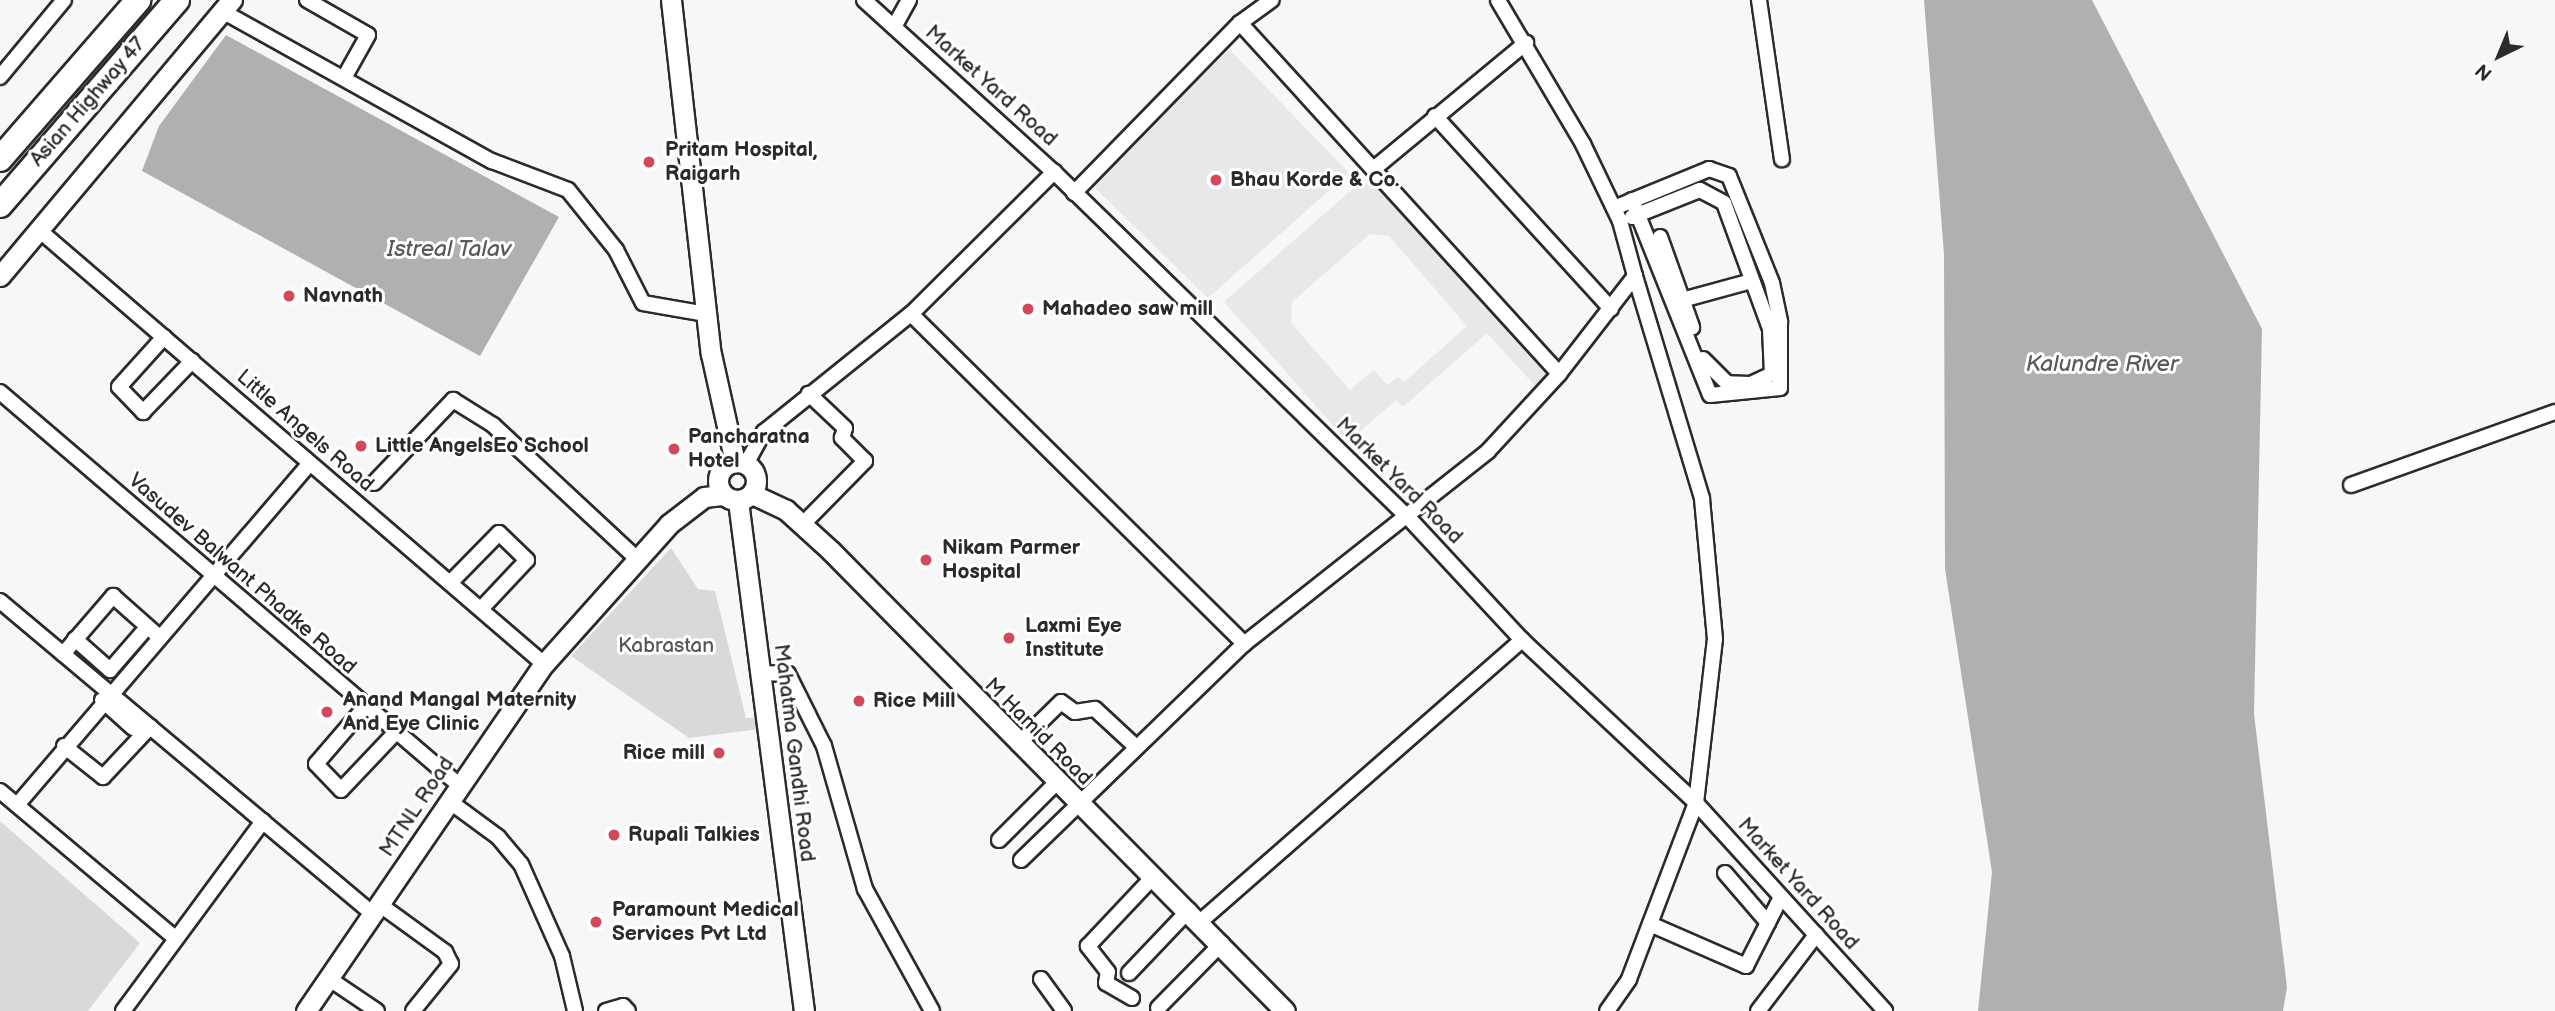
<!DOCTYPE html>
<style>
body{margin:0}
#map{position:relative;width:2555px;height:1011px;overflow:hidden;background:#f7f7f7;font-family:"Balsamiq Sans",sans-serif}
div>[style]{position:absolute}
.built>*{inset:0;background:#e8e8e8}
.green>*{inset:0;background:#d9d9d9}
.water>*{inset:0;background:#b0b0b0}
.roads{filter:drop-shadow(2px 0 #2b2b2b) drop-shadow(-2px 0 #2b2b2b) drop-shadow(0 2px #2b2b2b) drop-shadow(0 -2px #2b2b2b)}
.street>*{height:14px;margin:-7px;padding:0 7px;transform-origin:7px;border-radius:7px;background:#fff}
.secondary>*{height:19px;margin:-9.5px;padding:0 9.5px;transform-origin:9.5px;border-radius:9.5px;background:#fff}
.secondary>.ring{margin:-9.5px;padding:0;box-sizing:content-box;background:none;border:19px solid #fff;border-radius:50%}
.highway>*{height:24px;margin:-12px;padding:0 12px;transform-origin:12px;border-radius:12px;background:#fff}
.dots>*{width:19px;height:19px;translate:-50% -50%;box-sizing:border-box;border:4px solid #fff;border-radius:50%}
span{translate:-50% -50%;white-space:nowrap;text-align:center;line-height:1.15;-webkit-text-stroke:6px #fff;paint-order:stroke}
.street-label{font-size:21px;color:#2b2b2b}
.poi-label{font-size:21px;color:#2b2b2b;font-weight:700}
.left{translate:0 -50%;text-align:left}
.right{translate:-100% -50%;text-align:right}
.park-label{font-size:21px;color:#565656}
.water-label{font-size:23px;color:#5a5a5a;font-style:italic}
.north{position:absolute;left:2464px;top:21px;width:70px;height:70px;-webkit-text-stroke:5px #fff;paint-order:stroke;rotate:223deg;font-size:19px;font-weight:700;line-height:28px;text-align:center;color:#2b2b2b}
.north::after{content:'';display:block;margin:auto;width:24px;height:32px;background:#2b2b2b;clip-path:polygon(50% 0,100% 100%,50% 72%,0 100%)}
</style>
<div id="map">
<div class="built">
<div style="clip-path:polygon(1230px 50px,1349px 173px,1208px 298px,1088px 181px)"></div>
<div style="clip-path:polygon(evenodd,1372px 179px,1547px 376px,1535px 386px,1487px 333px,1403px 407px,1396px 400px,1348px 442px,1224px 302px,1357px 185px,1361px 189px,1372px 179px,1370px 234px,1389px 236px,1467px 326px,1404px 382px,1398px 377px,1387px 385px,1374px 370px,1350px 390px,1291px 323px,1292px 302px,1370px 234px)"></div>
</div>
<div class="green">
<div style="clip-path:polygon(671px 548px,698px 589px,715px 591px,746px 718px,760px 718px,760px 729px,689px 738px,571px 656px)"></div>
<div style="clip-path:polygon(0 821px,140px 943px,88px 1011px,0 1011px)"></div>
</div>
<div class="water">
<div style="clip-path:polygon(1924px 0,2092px 0,2262px 329px,2254px 714px,2287px 987px,2283px 1011px,1978px 1011px,1992px 872px,1945px 569px,1944px 254px)"></div>
<div style="clip-path:polygon(226px 35px,559px 217px,480px 356px,142px 171px,159px 126px)"></div>
</div>
<div class="roads">
<div class="street">
<div style="left:307px;top:0;width:70px;rotate:29.8deg"></div>
<div style="left:368px;top:35px;width:49px;rotate:119.2deg"></div>
<div style="left:864px;top:0;width:256px;rotate:42.2deg"></div>
<div style="left:1054px;top:172px;width:491px;rotate:44.3deg"></div>
<div style="left:1406px;top:515px;width:171px;rotate:47.1deg"></div>
<div style="left:1522px;top:640px;width:238px;rotate:43.1deg"></div>
<div style="left:1696px;top:803px;width:281px;rotate:47.7deg"></div>
<div style="left:1759px;top:0;width:161px;rotate:81.8deg"></div>
<div style="left:222px;top:11px;width:309px;rotate:29.1deg"></div>
<div style="left:492px;top:161px;width:81px;rotate:20.9deg"></div>
<div style="left:568px;top:190px;width:77px;rotate:51.3deg"></div>
<div style="left:616px;top:250px;width:59px;rotate:63deg"></div>
<div style="left:643px;top:303px;width:64px;rotate:9.9deg"></div>
<div style="left:1240px;top:23px;width:474px;rotate:47.7deg"></div>
<div style="left:894px;top:27px;width:31px;rotate:-61deg"></div>
<div style="left:0;top:77px;width:100px;rotate:-50.3deg"></div>
<div style="left:1435px;top:116px;width:261px;rotate:47.6deg"></div>
<div style="left:1376px;top:167px;width:195px;rotate:-39.6deg"></div>
<div style="left:1074px;top:193px;width:238px;rotate:-45.7deg"></div>
<div style="left:1240px;top:23px;width:39px;rotate:-36deg"></div>
<div style="left:1614px;top:208px;width:103px;rotate:-22.3deg"></div>
<div style="left:1709px;top:169px;width:21px;rotate:19deg"></div>
<div style="left:1729px;top:176px;width:115px;rotate:68.1deg"></div>
<div style="left:1772px;top:283px;width:40px;rotate:78deg"></div>
<div style="left:1780px;top:322px;width:66px;rotate:90deg"></div>
<div style="left:1780px;top:388px;width:70px;rotate:174.3deg"></div>
<div style="left:1710px;top:395px;width:210px;rotate:-111.8deg"></div>
<div style="left:1632px;top:217px;width:73px;rotate:-21.7deg"></div>
<div style="left:1700px;top:190px;width:27px;rotate:28deg"></div>
<div style="left:1724px;top:203px;width:134px;rotate:69.9deg"></div>
<div style="left:1770px;top:329px;width:45px;rotate:87.5deg"></div>
<div style="left:1772px;top:374px;width:23px;rotate:155deg"></div>
<div style="left:1751px;top:384px;width:24px;rotate:-178deg"></div>
<div style="left:1727px;top:383px;width:34px;rotate:-135deg"></div>
<div style="left:39px;top:230px;width:666px;rotate:40.68deg"></div>
<div style="left:1660px;top:237px;width:96px;rotate:70.4deg"></div>
<div style="left:1682px;top:300px;width:73px;rotate:-15.2deg"></div>
<div style="left:911px;top:314px;width:469px;rotate:44.7deg"></div>
<div style="left:164px;top:337px;width:67px;rotate:132deg"></div>
<div style="left:119px;top:387px;width:35px;rotate:46deg"></div>
<div style="left:143px;top:412px;width:71px;rotate:-46.1deg"></div>
<div style="left:0;top:392px;width:604px;rotate:40.57deg"></div>
<div style="left:746px;top:464px;width:37px;rotate:-61deg"></div>
<div style="left:764px;top:432px;width:189px;rotate:-38.8deg"></div>
<div style="left:911px;top:314px;width:202px;rotate:-44.8deg"></div>
<div style="left:374px;top:483px;width:115px;rotate:-46.4deg"></div>
<div style="left:453px;top:400px;width:47px;rotate:32deg"></div>
<div style="left:493px;top:425px;width:197px;rotate:42.9deg"></div>
<div style="left:2351px;top:485px;width:217px;rotate:-19.7deg"></div>
<div style="left:802px;top:525px;width:90px;rotate:-45.5deg"></div>
<div style="left:865px;top:461px;width:33px;rotate:-135deg"></div>
<div style="left:842px;top:438px;width:10px;rotate:-73deg"></div>
<div style="left:845px;top:428px;width:50px;rotate:-136.6deg"></div>
<div style="left:450px;top:583px;width:70px;rotate:-45.6deg"></div>
<div style="left:499px;top:533px;width:39px;rotate:44deg"></div>
<div style="left:527px;top:560px;width:67px;rotate:133.2deg"></div>
<div style="left:0;top:601px;width:487px;rotate:40deg"></div>
<div style="left:75px;top:639px;width:47px;rotate:41.5deg"></div>
<div style="left:110px;top:670px;width:49px;rotate:-49.1deg"></div>
<div style="left:63px;top:654px;width:77px;rotate:-49.2deg"></div>
<div style="left:113px;top:596px;width:60px;rotate:41.6deg"></div>
<div style="left:762px;top:673px;width:26px;rotate:2deg"></div>
<div style="left:788px;top:674px;width:80px;rotate:63.4deg"></div>
<div style="left:824px;top:746px;width:149px;rotate:74deg"></div>
<div style="left:865px;top:889px;width:139px;rotate:61.2deg"></div>
<div style="left:102px;top:700px;width:42px;rotate:42.1deg"></div>
<div style="left:365px;top:707px;width:75px;rotate:130.7deg"></div>
<div style="left:316px;top:764px;width:36px;rotate:46deg"></div>
<div style="left:341px;top:790px;width:80px;rotate:-46.5deg"></div>
<div style="left:1018px;top:744px;width:60px;rotate:-44.3deg"></div>
<div style="left:1061px;top:702px;width:17px;rotate:36deg"></div>
<div style="left:1075px;top:712px;width:20px;rotate:-9deg"></div>
<div style="left:1095px;top:709px;width:54px;rotate:42.8deg"></div>
<div style="left:64px;top:746px;width:50px;rotate:38.5deg"></div>
<div style="left:103px;top:777px;width:69px;rotate:-46.8deg"></div>
<div style="left:0;top:791px;width:226px;rotate:40deg"></div>
<div style="left:449px;top:801px;width:61px;rotate:36.3deg"></div>
<div style="left:498px;top:837px;width:35px;rotate:50deg"></div>
<div style="left:521px;top:864px;width:101px;rotate:66deg"></div>
<div style="left:562px;top:956px;width:57px;rotate:76.7deg"></div>
<div style="left:17px;top:805px;width:450px;rotate:-49.4deg"></div>
<div style="left:999px;top:840px;width:81px;rotate:-45deg"></div>
<div style="left:1021px;top:860px;width:310px;rotate:-44.1deg"></div>
<div style="left:1244px;top:644px;width:311px;rotate:-38.3deg"></div>
<div style="left:1488px;top:451px;width:105px;rotate:-47.3deg"></div>
<div style="left:1559px;top:374px;width:124px;rotate:-52.2deg"></div>
<div style="left:1635px;top:276px;width:57px;rotate:-105.3deg"></div>
<div style="left:1620px;top:221px;width:85px;rotate:-115.7deg"></div>
<div style="left:1583px;top:144px;width:167px;rotate:-120.6deg"></div>
<div style="left:1725px;top:873px;width:66px;rotate:49.3deg"></div>
<div style="left:379px;top:904px;width:82px;rotate:36deg"></div>
<div style="left:445px;top:952px;width:13px;rotate:63deg"></div>
<div style="left:451px;top:964px;width:60px;rotate:129deg"></div>
<div style="left:1201px;top:921px;width:427px;rotate:-41.2deg"></div>
<div style="left:1650px;top:924px;width:105px;rotate:23.6deg"></div>
<div style="left:1746px;top:966px;width:77px;rotate:-63.1deg"></div>
<div style="left:1129px;top:973px;width:87px;rotate:-46.4deg"></div>
<div style="left:328px;top:978px;width:59px;rotate:34deg"></div>
<div style="left:1041px;top:979px;width:39px;rotate:54deg"></div>
<div style="left:1132px;top:998px;width:30px;rotate:-150deg"></div>
<div style="left:1106px;top:983px;width:11px;rotate:-80deg"></div>
<div style="left:1108px;top:972px;width:33px;rotate:-128deg"></div>
<div style="left:1088px;top:946px;width:96px;rotate:-46.7deg"></div>
<div style="left:1158px;top:1008px;width:91px;rotate:-45.4deg"></div>
<div style="left:123px;top:1011px;width:236px;rotate:-53.6deg"></div>
<div style="left:606px;top:1011px;width:18px;rotate:-16deg"></div>
<div style="left:623px;top:1006px;width:7px;rotate:45deg"></div>
<div style="left:1607px;top:1011px;width:39px;rotate:-55deg"></div>
<div style="left:1629px;top:979px;width:188px;rotate:-69.2deg"></div>
<div style="left:1696px;top:803px;width:165px;rotate:-83.4deg"></div>
<div style="left:1715px;top:639px;width:142px;rotate:-95.3deg"></div>
<div style="left:1702px;top:498px;width:232px;rotate:-106.8deg"></div>
<div style="left:1758px;top:1011px;width:96px;rotate:-52.7deg"></div>
</div>
<div class="secondary">
<div style="left:671px;top:0;width:356px;rotate:83.6deg"></div>
<div style="left:711px;top:354px;width:111px;rotate:77.5deg"></div>
<div style="left:0;top:276px;width:361px;rotate:-50deg"></div>
<div class="ring" style="left:718px;top:462px;width:19px;height:19px"></div>
<div style="left:752px;top:494px;width:38px;rotate:25deg"></div>
<div style="left:786px;top:510px;width:61px;rotate:42.3deg"></div>
<div style="left:831px;top:551px;width:646px;rotate:45.38deg"></div>
<div style="left:738px;top:501px;width:514px;rotate:82.63deg"></div>
<div style="left:306px;top:1011px;width:421px;rotate:-55.6deg"></div>
<div style="left:544px;top:664px;width:188px;rotate:-48.2deg"></div>
<div style="left:669px;top:524px;width:44px;rotate:-37.6deg"></div>
<div style="left:704px;top:497px;width:20px;rotate:-6deg"></div>
</div>
<div class="highway">
<div style="left:0;top:159px;width:211px;rotate:-49deg"></div>
<div style="left:0;top:205px;width:271px;rotate:-49.2deg"></div>
</div>
</div>
<div class="dots">
<div style="left:649px;top:162px;background:#d1495b"></div>
<div style="left:1216px;top:180px;background:#d1495b"></div>
<div style="left:289px;top:296px;background:#d1495b"></div>
<div style="left:1028px;top:309px;background:#d1495b"></div>
<div style="left:361px;top:446px;background:#d1495b"></div>
<div style="left:674px;top:449px;background:#d1495b"></div>
<div style="left:926px;top:560px;background:#d1495b"></div>
<div style="left:1009px;top:638px;background:#d1495b"></div>
<div style="left:859px;top:701px;background:#d1495b"></div>
<div style="left:327px;top:712px;background:#d1495b"></div>
<div style="left:719px;top:753px;background:#d1495b"></div>
<div style="left:614px;top:835px;background:#d1495b"></div>
<div style="left:596px;top:922px;background:#d1495b"></div>
</div>
<div class="street-label">
<span style="left:991px;top:86px;rotate:42deg">Market Yard Road</span>
<span style="left:88px;top:102px;rotate:-49deg">Asian Highway 47</span>
<span style="left:305px;top:431px;rotate:41deg">Little Angels Road</span>
<span style="left:1399px;top:481px;rotate:45deg">Market Yard Road</span>
<span style="left:242px;top:574px;rotate:41deg">Vasudev Balwant Phadke Road</span>
<span style="left:1038px;top:732px;rotate:45deg">M Hamid Road</span>
<span style="left:794px;top:753px;rotate:83deg">Mahatma Gandhi Road</span>
<span style="left:417px;top:807px;rotate:-56deg">MTNL Road</span>
<span style="left:1798px;top:884px;rotate:48deg">Market Yard Road</span>
</div>
<div class="poi-label">
<span class="left" style="left:665px;top:162px">Pritam Hospital,<br>Raigarh</span>
<span class="left" style="left:1230px;top:180px">Bhau Korde &amp; Co.</span>
<span class="left" style="left:303px;top:296px">Navnath</span>
<span class="left" style="left:1042px;top:309px">Mahadeo saw mill</span>
<span class="left" style="left:688px;top:449px">Pancharatna<br>Hotel</span>
<span class="left" style="left:375px;top:446px">Little AngelsEo School</span>
<span class="left" style="left:942px;top:560px">Nikam Parmer<br>Hospital</span>
<span class="left" style="left:1025px;top:638px">Laxmi Eye<br>Institute</span>
<span class="left" style="left:343px;top:712px">Anand Mangal Maternity<br>And Eye Clinic</span>
<span class="left" style="left:873px;top:701px">Rice Mill</span>
<span class="right" style="left:705px;top:753px">Rice mill</span>
<span class="left" style="left:628px;top:835px">Rupali Talkies</span>
<span class="left" style="left:612px;top:922px">Paramount Medical<br>Services Pvt Ltd</span>
</div>
<div class="park-label">
<span style="left:666px;top:646px">Kabrastan</span>
</div>
<div class="water-label">
<span style="left:449px;top:249px">Istreal Talav</span>
<span style="left:2102px;top:364px">Kalundre River</span>
</div>
<div class="north">N</div>
</div>
